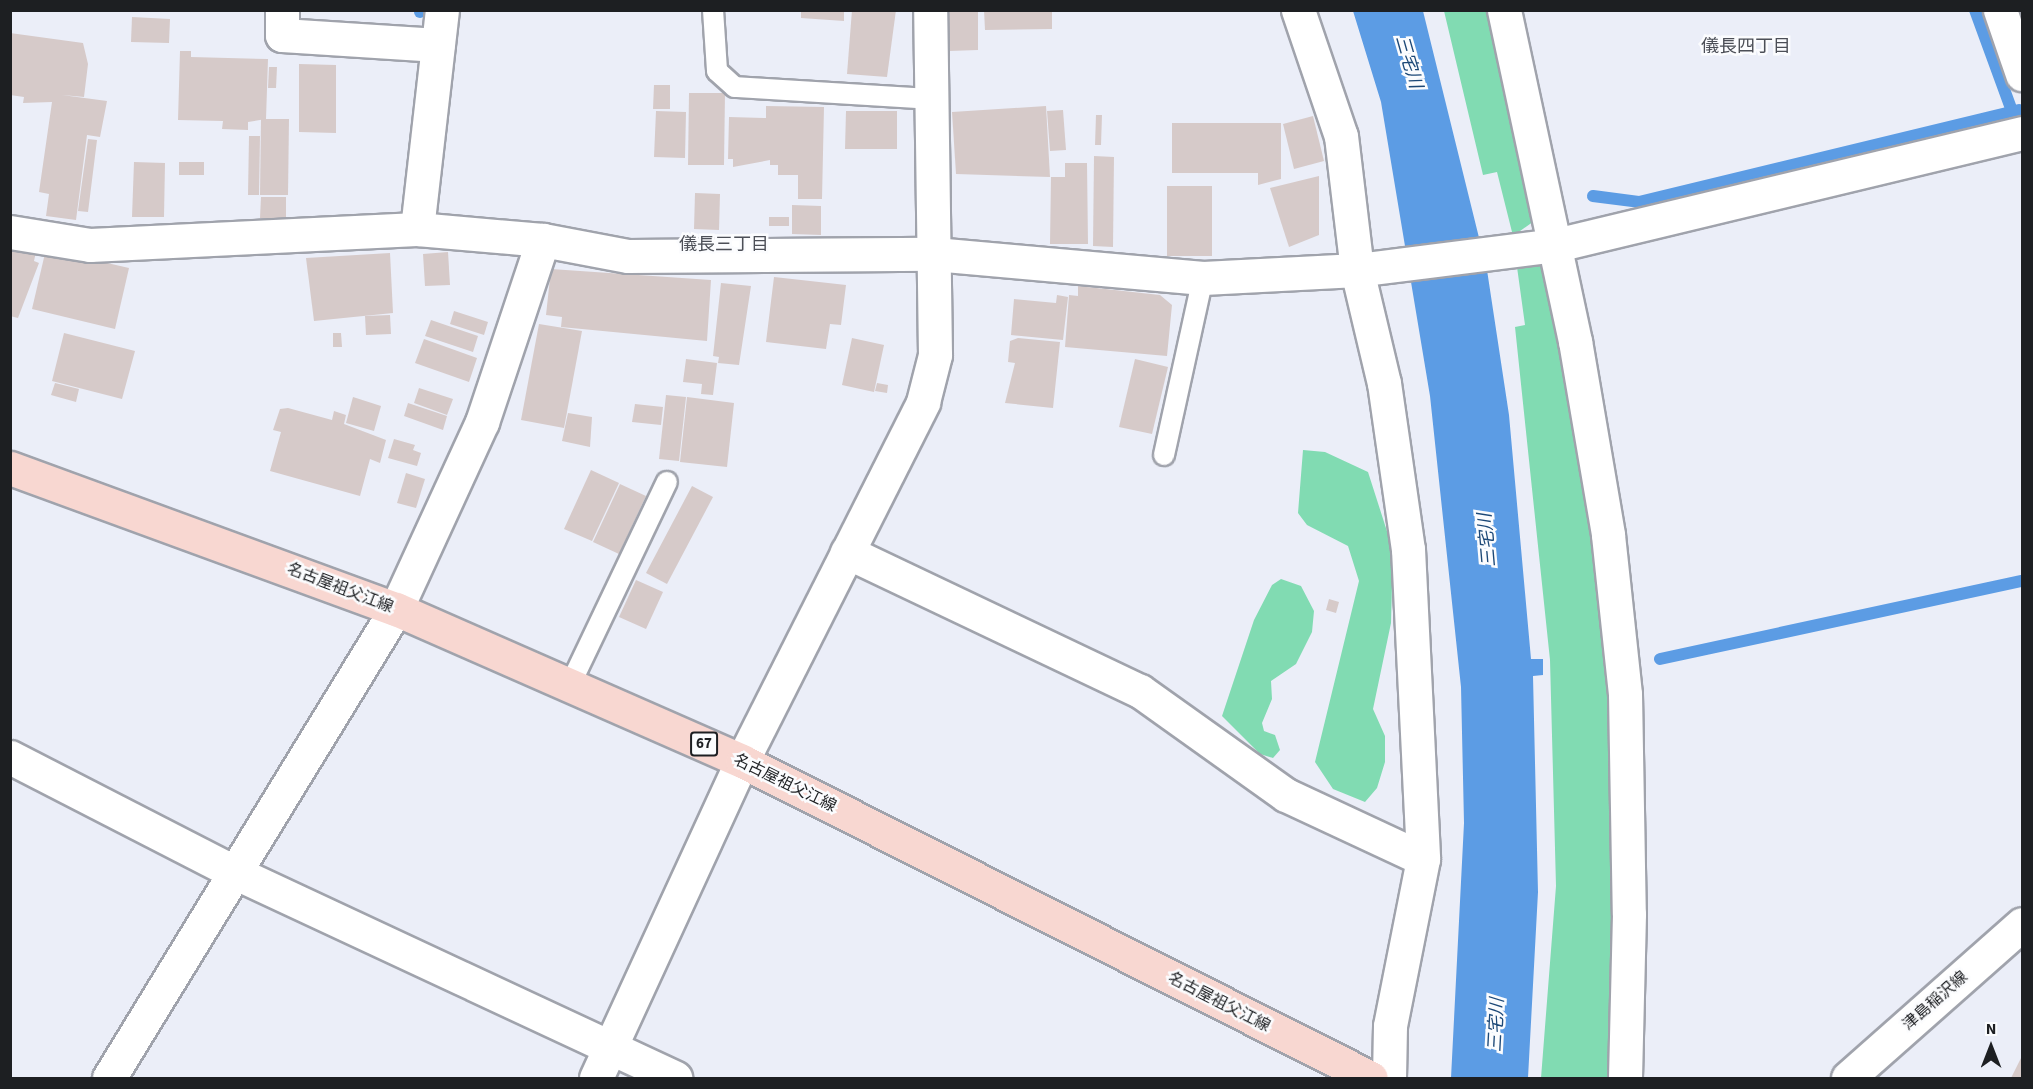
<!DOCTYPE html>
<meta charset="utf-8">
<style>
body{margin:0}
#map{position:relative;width:2033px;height:1089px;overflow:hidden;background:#ebeef8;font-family:"Source Sans 3","Noto Sans JP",sans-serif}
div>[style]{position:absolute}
.green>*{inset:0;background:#81dbb2}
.water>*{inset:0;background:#5c9ce4}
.stream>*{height:12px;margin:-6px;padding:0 6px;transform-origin:6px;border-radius:6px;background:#5c9ce4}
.building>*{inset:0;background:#d6cac9}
.roads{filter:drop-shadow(2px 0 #a0a3ac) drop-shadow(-2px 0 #a0a3ac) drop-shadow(0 2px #a0a3ac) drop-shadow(0 -2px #a0a3ac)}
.lane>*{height:20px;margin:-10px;padding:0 10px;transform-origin:10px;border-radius:10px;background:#fff}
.street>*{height:33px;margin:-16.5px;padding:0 16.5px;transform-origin:16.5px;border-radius:16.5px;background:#fff}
.secondary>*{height:33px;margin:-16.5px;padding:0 16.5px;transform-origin:16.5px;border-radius:16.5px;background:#fff}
.primary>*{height:33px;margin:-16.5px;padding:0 16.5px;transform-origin:16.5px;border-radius:16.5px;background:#f8d7d1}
span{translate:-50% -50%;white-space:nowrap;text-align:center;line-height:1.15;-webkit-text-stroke:5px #fbfcfe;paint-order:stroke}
.shield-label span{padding:2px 4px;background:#fbfcfe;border:2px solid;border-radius:4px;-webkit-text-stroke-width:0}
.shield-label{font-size:15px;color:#1d1f22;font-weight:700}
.street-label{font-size:16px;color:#1d1f22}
.neighbourhood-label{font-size:18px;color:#4c4f57}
.water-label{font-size:18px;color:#1c4877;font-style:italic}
.frame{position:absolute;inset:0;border:12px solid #1d1f22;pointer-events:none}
.north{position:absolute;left:1961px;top:1017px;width:60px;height:60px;-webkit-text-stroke:4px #fbfcfe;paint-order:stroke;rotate:0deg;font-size:16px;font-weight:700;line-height:24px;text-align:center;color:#1d1f22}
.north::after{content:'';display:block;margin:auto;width:21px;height:27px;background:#1d1f22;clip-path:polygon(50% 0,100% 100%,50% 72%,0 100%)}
</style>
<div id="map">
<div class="green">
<div style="clip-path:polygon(1444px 11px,1492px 11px,1537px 219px,1513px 236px,1497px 172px,1483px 175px)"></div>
<div style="clip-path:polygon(1551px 260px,1596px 525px,1610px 691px,1616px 1078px,1541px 1078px,1556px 886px,1550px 660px,1515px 327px,1525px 325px,1517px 267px)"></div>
<div style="clip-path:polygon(1303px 450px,1325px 452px,1368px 472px,1393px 550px,1391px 623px,1373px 709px,1385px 736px,1385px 762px,1377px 788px,1365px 802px,1333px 789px,1315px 762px,1359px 581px,1348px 546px,1307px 525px,1298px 513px)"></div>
<div style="clip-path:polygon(1281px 579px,1301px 586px,1314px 611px,1312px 632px,1296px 664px,1271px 681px,1272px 699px,1262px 723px,1264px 731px,1275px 735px,1280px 750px,1273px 758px,1260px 754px,1222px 716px,1254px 620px,1272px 585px)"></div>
</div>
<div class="water">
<div style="clip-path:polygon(1353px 11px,1423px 11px,1487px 270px,1509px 415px,1531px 659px,1543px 659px,1543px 675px,1533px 676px,1538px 892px,1528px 1078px,1451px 1078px,1464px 823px,1461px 687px,1430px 396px,1381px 102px)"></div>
</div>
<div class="stream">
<div style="left:1975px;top:10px;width:108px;rotate:69.9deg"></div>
<div style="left:420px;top:12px;width:2px;rotate:-90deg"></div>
<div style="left:1593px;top:196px;width:46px;rotate:7.4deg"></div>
<div style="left:1639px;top:202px;width:391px;rotate:-13.6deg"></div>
<div style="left:1660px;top:659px;width:370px;rotate:-12.2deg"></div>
</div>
<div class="building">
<div style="clip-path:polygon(801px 10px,844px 10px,844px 21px,801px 18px)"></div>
<div style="clip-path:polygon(852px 10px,896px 10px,887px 77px,847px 74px)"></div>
<div style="clip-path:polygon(948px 10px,978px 10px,978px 50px,949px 51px)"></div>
<div style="clip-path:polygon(984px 10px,1052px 10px,1052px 29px,985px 30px)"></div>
<div style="clip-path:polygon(132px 17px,170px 19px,169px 43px,131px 42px)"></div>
<div style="clip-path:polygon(10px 33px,83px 43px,88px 64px,84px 97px,62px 95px,107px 101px,100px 137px,87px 135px,76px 220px,46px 216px,49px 194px,39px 192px,52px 102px,23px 103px,24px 97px,10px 95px)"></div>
<div style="clip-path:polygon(180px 51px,191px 51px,191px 57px,268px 59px,266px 119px,248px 122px,248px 130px,222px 129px,223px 121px,178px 120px)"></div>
<div style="clip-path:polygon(299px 64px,336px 65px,336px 133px,299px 132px)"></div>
<div style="clip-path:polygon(269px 67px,277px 67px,276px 88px,268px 88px)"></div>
<div style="clip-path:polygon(654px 85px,670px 85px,670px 109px,653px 109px)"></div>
<div style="clip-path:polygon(689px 93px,725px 93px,724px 165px,688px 165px)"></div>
<div style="clip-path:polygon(766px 106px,824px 107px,822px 199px,798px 199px,798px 175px,778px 175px,778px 165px,770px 165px,770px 160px,733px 167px,733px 159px,728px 159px,729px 117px,766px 118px)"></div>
<div style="clip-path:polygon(1046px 106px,1050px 177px,956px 174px,952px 112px)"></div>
<div style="clip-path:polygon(1063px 110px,1066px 150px,1050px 151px,1047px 111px)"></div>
<div style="clip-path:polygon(656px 111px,686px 112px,685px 158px,654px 157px)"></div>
<div style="clip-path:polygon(846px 111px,897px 111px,897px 149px,845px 149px)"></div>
<div style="clip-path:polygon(1096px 115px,1102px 115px,1101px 145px,1095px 145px)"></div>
<div style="clip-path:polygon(1313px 116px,1324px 161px,1294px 169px,1283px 124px)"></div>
<div style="clip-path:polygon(261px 119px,289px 119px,288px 195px,260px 195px)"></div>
<div style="clip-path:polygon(1172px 123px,1281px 123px,1281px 179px,1258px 185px,1258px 173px,1172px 173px)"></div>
<div style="clip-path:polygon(249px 136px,260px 136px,259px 195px,248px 195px)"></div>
<div style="clip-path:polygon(88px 139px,97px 140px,88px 212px,78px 211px)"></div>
<div style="clip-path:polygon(1094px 156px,1114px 157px,1113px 247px,1093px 246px)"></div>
<div style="clip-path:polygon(134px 162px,165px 163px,164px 217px,132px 217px)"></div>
<div style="clip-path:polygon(179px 162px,204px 162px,204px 175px,179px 175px)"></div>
<div style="clip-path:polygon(1065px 163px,1087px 163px,1088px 244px,1050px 244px,1051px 177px,1065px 177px)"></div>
<div style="clip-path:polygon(1319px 176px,1319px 235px,1289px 247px,1270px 188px)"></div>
<div style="clip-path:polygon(1167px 186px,1212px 186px,1212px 256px,1167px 256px)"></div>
<div style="clip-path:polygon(695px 193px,720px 194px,719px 230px,694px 229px)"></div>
<div style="clip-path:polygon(261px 197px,286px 197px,286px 218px,260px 218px)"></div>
<div style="clip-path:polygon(792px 205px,821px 206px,821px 235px,792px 234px)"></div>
<div style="clip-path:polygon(769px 217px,789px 217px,789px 226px,769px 226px)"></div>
<div style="clip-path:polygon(10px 246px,36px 252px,34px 261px,39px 263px,18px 318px,10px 316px)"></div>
<div style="clip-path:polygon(46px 249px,129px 268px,115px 329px,32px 309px)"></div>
<div style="clip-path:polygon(448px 252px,450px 285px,425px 286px,423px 254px)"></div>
<div style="clip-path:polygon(390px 253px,393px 313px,314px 321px,306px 258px)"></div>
<div style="clip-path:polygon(551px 269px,711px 280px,707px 341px,561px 327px,562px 317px,546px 315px)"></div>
<div style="clip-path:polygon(774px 277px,846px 285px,841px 325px,830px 324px,826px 349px,766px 342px)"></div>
<div style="clip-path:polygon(721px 283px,751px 286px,739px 365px,718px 363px,719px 357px,713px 356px)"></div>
<div style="clip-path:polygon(1078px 286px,1160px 295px,1172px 305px,1167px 356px,1065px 347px,1069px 295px,1078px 296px)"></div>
<div style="clip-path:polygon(1057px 295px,1068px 297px,1063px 340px,1011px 335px,1014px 299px,1056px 303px)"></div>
<div style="clip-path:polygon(454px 311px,488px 322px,484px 335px,450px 324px)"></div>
<div style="clip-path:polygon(390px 315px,391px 334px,366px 335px,365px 316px)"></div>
<div style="clip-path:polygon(431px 320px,478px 336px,473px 352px,425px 336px)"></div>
<div style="clip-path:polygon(539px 324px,582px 331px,564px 428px,521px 420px)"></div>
<div style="clip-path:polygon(64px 333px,135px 351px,122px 399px,52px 381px)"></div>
<div style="clip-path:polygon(333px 333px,341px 333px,342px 347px,333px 347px)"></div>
<div style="clip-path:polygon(852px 338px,884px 345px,874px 392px,842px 385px)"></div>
<div style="clip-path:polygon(1018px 338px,1060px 342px,1053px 408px,1005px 403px,1015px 363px,1008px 362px,1010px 341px)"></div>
<div style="clip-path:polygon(424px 339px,477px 358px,469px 382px,415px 363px)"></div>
<div style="clip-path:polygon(686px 359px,717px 363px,713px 395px,701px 394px,702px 384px,683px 382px)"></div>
<div style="clip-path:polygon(1135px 359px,1168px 367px,1152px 434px,1119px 427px)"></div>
<div style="clip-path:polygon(55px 383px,79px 389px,76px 402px,51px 395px)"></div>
<div style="clip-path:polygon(877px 383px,888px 385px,887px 393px,875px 391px)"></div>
<div style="clip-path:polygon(419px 388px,453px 399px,447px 415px,414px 403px)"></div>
<div style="clip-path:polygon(666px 395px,686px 397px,679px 461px,659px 459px)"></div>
<div style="clip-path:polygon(353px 397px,381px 406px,374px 431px,346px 423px)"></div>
<div style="clip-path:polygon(687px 397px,734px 403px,727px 467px,680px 462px)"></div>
<div style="clip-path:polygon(408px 403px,447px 416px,443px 430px,404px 416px)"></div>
<div style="clip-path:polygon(635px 404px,663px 407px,661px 425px,632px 422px)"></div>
<div style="clip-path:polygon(288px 408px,332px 420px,334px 411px,346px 415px,344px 424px,386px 440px,380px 463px,370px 459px,360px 496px,270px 471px,281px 432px,273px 430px,280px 409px)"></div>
<div style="clip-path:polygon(568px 413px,592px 417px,590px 447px,562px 441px)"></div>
<div style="clip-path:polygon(394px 439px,415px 445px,413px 450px,421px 453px,417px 466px,388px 458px)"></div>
<div style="clip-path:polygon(591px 470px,619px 483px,592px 541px,564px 529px)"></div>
<div style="clip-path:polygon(406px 473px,425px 479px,416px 508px,397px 503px)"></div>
<div style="clip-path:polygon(620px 484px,646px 496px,619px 554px,593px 542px)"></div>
<div style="clip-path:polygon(692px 486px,713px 497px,667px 584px,646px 573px)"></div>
<div style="clip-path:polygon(636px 580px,663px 592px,646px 629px,619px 617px)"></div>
<div style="clip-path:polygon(1329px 599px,1339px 602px,1336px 613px,1326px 610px)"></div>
<div style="clip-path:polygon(2022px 1056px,2022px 1078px,2011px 1078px)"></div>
</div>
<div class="roads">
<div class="lane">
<div style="left:713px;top:10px;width:61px;rotate:86.2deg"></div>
<div style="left:717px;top:71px;width:24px;rotate:42deg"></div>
<div style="left:735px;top:87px;width:197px;rotate:3.5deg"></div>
<div style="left:1164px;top:455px;width:181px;rotate:-77.6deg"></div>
<div style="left:570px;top:685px;width:225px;rotate:-64.5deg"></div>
</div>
<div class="street">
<div style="left:282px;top:10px;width:25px;rotate:90deg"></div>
<div style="left:282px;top:35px;width:156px;rotate:3.7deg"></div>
<div style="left:1298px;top:10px;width:133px;rotate:71.2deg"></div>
<div style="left:1341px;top:136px;width:135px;rotate:83.2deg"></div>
<div style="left:1357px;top:270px;width:116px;rotate:76.6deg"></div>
<div style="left:1384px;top:383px;width:168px;rotate:81.8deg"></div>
<div style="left:1408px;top:549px;width:310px;rotate:87.2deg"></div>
<div style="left:1423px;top:859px;width:170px;rotate:101.2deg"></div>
<div style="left:1390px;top:1026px;width:52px;rotate:91.1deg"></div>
<div style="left:1504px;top:10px;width:339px;rotate:77.9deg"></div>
<div style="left:1575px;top:341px;width:197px;rotate:80.3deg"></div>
<div style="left:1608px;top:535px;width:160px;rotate:83.9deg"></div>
<div style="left:1625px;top:694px;width:220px;rotate:89deg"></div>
<div style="left:1629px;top:914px;width:164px;rotate:91.4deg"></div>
<div style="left:2000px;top:10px;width:68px;rotate:71deg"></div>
<div style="left:417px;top:229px;width:220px;rotate:-83.5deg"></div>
<div style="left:10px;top:232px;width:81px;rotate:9.2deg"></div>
<div style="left:90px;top:245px;width:327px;rotate:-2.8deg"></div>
<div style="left:417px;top:229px;width:126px;rotate:5deg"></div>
<div style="left:543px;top:240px;width:86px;rotate:10.7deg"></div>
<div style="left:628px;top:256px;width:306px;rotate:-0.4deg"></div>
<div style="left:934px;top:254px;width:270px;rotate:5.1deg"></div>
<div style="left:1203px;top:278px;width:154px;rotate:-3deg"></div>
<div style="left:1357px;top:270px;width:201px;rotate:-7.2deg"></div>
<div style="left:1556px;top:245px;width:479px;rotate:-13.5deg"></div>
<div style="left:847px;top:552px;width:324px;rotate:25.4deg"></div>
<div style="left:1140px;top:691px;width:179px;rotate:35.5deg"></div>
<div style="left:1286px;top:795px;width:151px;rotate:25deg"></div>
<div style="left:10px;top:757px;width:252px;rotate:27.2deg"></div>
<div style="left:234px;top:872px;width:487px;rotate:25deg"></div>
<div style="left:109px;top:1078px;width:550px;rotate:-58.54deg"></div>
<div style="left:396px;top:609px;width:206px;rotate:-65.3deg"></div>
<div style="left:482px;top:422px;width:192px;rotate:-71.5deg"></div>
<div style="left:596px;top:1078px;width:349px;rotate:-65.3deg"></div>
<div style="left:742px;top:761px;width:402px;rotate:-63.2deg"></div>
<div style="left:923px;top:402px;width:49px;rotate:-75.7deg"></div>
<div style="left:935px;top:355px;width:345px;rotate:-90.8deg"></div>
</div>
<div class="secondary">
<div style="left:1848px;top:1078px;width:232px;rotate:-41.5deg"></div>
</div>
<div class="primary">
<div style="left:10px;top:468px;width:411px;rotate:20.1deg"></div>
<div style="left:396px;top:609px;width:378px;rotate:23.7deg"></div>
<div style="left:742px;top:761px;width:704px;rotate:26.75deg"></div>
</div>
</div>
<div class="shield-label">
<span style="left:704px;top:744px">67</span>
</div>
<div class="street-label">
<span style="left:340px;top:588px;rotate:21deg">名古屋祖父江線</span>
<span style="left:785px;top:783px;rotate:26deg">名古屋祖父江線</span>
<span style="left:1935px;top:1001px;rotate:-41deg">津島稲沢線</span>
<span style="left:1219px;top:1002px;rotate:27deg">名古屋祖父江線</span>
</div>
<div class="neighbourhood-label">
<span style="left:1746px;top:47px">儀長四丁目</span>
<span style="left:724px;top:245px">儀長三丁目</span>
</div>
<div class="water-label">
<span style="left:1408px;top:62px;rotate:74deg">三宅川</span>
<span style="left:1488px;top:540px;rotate:-95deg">三宅川</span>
<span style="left:1497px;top:1025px;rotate:-87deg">三宅川</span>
</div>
<div class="frame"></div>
<div class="north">N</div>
</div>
